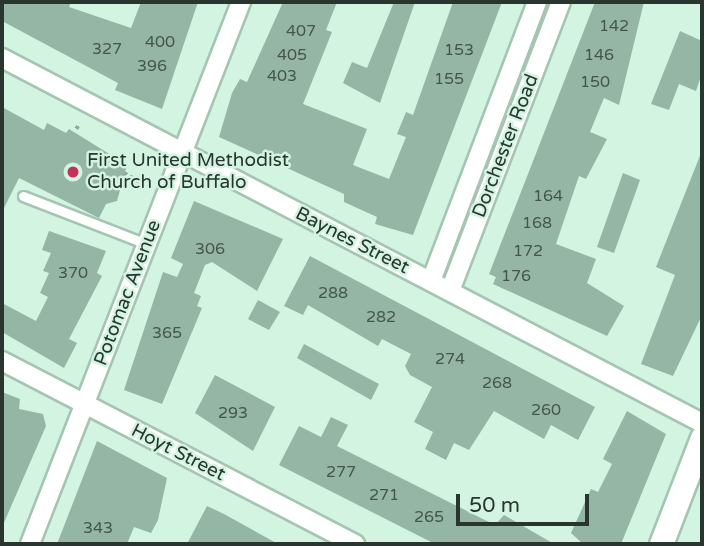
<!DOCTYPE html>
<style>
body{margin:0}
#map{position:relative;width:704px;height:546px;overflow:hidden;background:#d2f4e1;font-family:"Varela Round",sans-serif}
div>[style]{position:absolute}
.green>*{inset:0;background:#a1d3b7}
.building>*{inset:0;background:#95b6a4}
.path>*{height:3.5px;margin-top:-1.75px;transform-origin:0;background:repeating-linear-gradient(90deg,#90aa9c 0 3.5px,transparent 0 7px)}
.roads{filter:drop-shadow(2px 0 #a4c5b2) drop-shadow(-2px 0 #a4c5b2) drop-shadow(0 2px #a4c5b2) drop-shadow(0 -2px #a4c5b2)}
.service>*{height:9px;margin:-4.5px;padding:0 4.5px;transform-origin:4.5px;border-radius:4.5px;background:#fff}
.minor>*{height:18px;margin:-9px;padding:0 9px;transform-origin:9px;border-radius:9px;background:#fff}
.tertiary>*{height:23px;margin:-11.5px;padding:0 11.5px;transform-origin:11.5px;border-radius:11.5px;background:#fff}
.dots>*{width:19px;height:19px;translate:-50% -50%;box-sizing:border-box;border:4px solid #d2f4e1;border-radius:50%}
span{translate:-50% -50%;white-space:nowrap;text-align:center;line-height:1.15;-webkit-text-stroke:5px #d2f4e1;paint-order:stroke}
.number-label{font-size:16px;color:#44564c}
.number-label span{-webkit-text-stroke-width:0}
.street-label{font-size:19px;color:#29362f}
.poi-label{font-size:19px;color:#29362f}
.left{translate:0 -50%;text-align:left}
.frame{position:absolute;inset:0;border:4px solid #29362f;pointer-events:none}
.scale{position:absolute;left:456px;top:494px;width:133px;height:32px;box-sizing:border-box;border:4px solid #29362f;border-top:0;padding-left:9px;font-size:21px;line-height:24px;white-space:nowrap;color:#29362f;-webkit-text-stroke:5px #d2f4e1;paint-order:stroke}
</style>
<div id="map">
<div class="green">
<div style="clip-path:polygon(529px 42px,534px 47px,448px 262px)"></div>
</div>
<div class="building">
<div style="clip-path:polygon(2px 2px,71px 2px,69px 7px,131px 28px,141px 2px,198px 2px,162px 109px,115px 90px,118px 83px,2px 21px)"></div>
<div style="clip-path:polygon(283px 2px,337px 2px,326px 30px,332px 32px,303px 104px,367px 129px,353px 165px,389px 179px,406px 137px,397px 134px,406px 112px,413px 115px,453px 2px,502px 2px,413px 235px,375px 224px,377px 217px,344px 202px,344px 194px,219px 137px,232px 93px,240px 79px,247px 82px)"></div>
<div style="clip-path:polygon(394px 2px,415px 2px,380px 103px,343px 83px,352px 62px,367px 68px)"></div>
<div style="clip-path:polygon(595px 2px,644px 2px,619px 105px,604px 98px,590px 132px,607px 139px,586px 179px,579px 176px,556px 244px,596px 259px,587px 283px,624px 306px,607px 336px,493px 284px,496px 277px,489px 274px)"></div>
<div style="clip-path:polygon(680px 31px,702px 41px,702px 73px,696px 91px,679px 84px,669px 110px,651px 104px)"></div>
<div style="clip-path:polygon(2px 107px,44px 130px,47px 123px,66px 133px,69px 129px,127px 165px,117px 201px,106px 204px,99px 218px,19px 178px,2px 212px)"></div>
<div style="clip-path:polygon(701px 153px,702px 315px,673px 376px,641px 364px,675px 275px,656px 267px)"></div>
<div style="clip-path:polygon(623px 173px,640px 180px,614px 253px,597px 247px)"></div>
<div style="clip-path:polygon(194px 201px,283px 239px,257px 291px,212px 262px,205px 265px,194px 293px,201px 296px,197px 306px,202px 308px,162px 404px,124px 390px,163px 272px,177px 277px,183px 264px,171px 258px)"></div>
<div style="clip-path:polygon(49px 231px,106px 251px,97px 273px,102px 276px,69px 339px,77px 343px,64px 368px,2px 332px,2px 303px,36px 321px,48px 297px,40px 293px,49px 273px,43px 271px,51px 253px,42px 250px)"></div>
<div style="clip-path:polygon(310px 256px,595px 407px,578px 440px,551px 425px,544px 439px,494px 411px,469px 450px,454px 443px,446px 460px,425px 449px,433px 432px,414px 422px,432px 387px,410px 375px,405px 366px,411px 354px,382px 339px,378px 346px,308px 305px,303px 315px,284px 306px)"></div>
<div style="clip-path:polygon(258px 300px,280px 312px,269px 330px,248px 319px)"></div>
<div style="clip-path:polygon(304px 344px,379px 384px,371px 400px,297px 358px)"></div>
<div style="clip-path:polygon(215px 375px,275px 407px,253px 451px,195px 413px)"></div>
<div style="clip-path:polygon(2px 392px,20px 399px,19px 409px,43px 414px,46px 426px,3px 525px)"></div>
<div style="clip-path:polygon(627px 411px,666px 434px,621px 544px,583px 544px,571px 533px,591px 489px,598px 492px,612px 464px,603px 459px)"></div>
<div style="clip-path:polygon(331px 417px,348px 425px,337px 446px,495px 525px,504px 515px,554px 544px,435px 544px,279px 465px,299px 426px,321px 437px)"></div>
<div style="clip-path:polygon(97px 441px,167px 478px,158px 520px,151px 533px,134px 527px,127px 544px,57px 544px)"></div>
<div style="clip-path:polygon(207px 506px,224px 514px,278px 544px,187px 544px)"></div>
</div>
<div class="path">
<div style="left:76px;top:129px;width:7px;rotate:-56deg"></div>
<div style="left:124px;top:173px;width:32px;rotate:30deg"></div>
</div>
<div class="roads">
<div class="service">
<div style="left:23px;top:196px;width:133px;rotate:21.2deg"></div>
</div>
<div class="minor">
<div style="left:2px;top:58px;width:789px;rotate:27.54deg"></div>
<div style="left:431px;top:281px;width:298px;rotate:-69.2deg"></div>
<div style="left:450px;top:291px;width:310px;rotate:-69deg"></div>
<div style="left:2px;top:361px;width:398px;rotate:27.4deg"></div>
<div style="left:30px;top:544px;width:582px;rotate:-68.73deg"></div>
</div>
<div class="tertiary">
<div style="left:661px;top:544px;width:114px;rotate:-68.9deg"></div>
</div>
</div>
<div class="dots">
<div style="left:73px;top:172px;background:#c33358"></div>
</div>
<div class="number-label">
<span style="left:614px;top:26px">142</span>
<span style="left:301px;top:31px">407</span>
<span style="left:160px;top:42px">400</span>
<span style="left:107px;top:49px">327</span>
<span style="left:459px;top:50px">153</span>
<span style="left:292px;top:55px">405</span>
<span style="left:599px;top:55px">146</span>
<span style="left:152px;top:66px">396</span>
<span style="left:282px;top:76px">403</span>
<span style="left:449px;top:79px">155</span>
<span style="left:595px;top:82px">150</span>
<span style="left:548px;top:196px">164</span>
<span style="left:537px;top:223px">168</span>
<span style="left:210px;top:249px">306</span>
<span style="left:528px;top:251px">172</span>
<span style="left:73px;top:273px">370</span>
<span style="left:516px;top:276px">176</span>
<span style="left:333px;top:293px">288</span>
<span style="left:381px;top:317px">282</span>
<span style="left:167px;top:333px">365</span>
<span style="left:450px;top:359px">274</span>
<span style="left:497px;top:383px">268</span>
<span style="left:546px;top:410px">260</span>
<span style="left:233px;top:413px">293</span>
<span style="left:341px;top:472px">277</span>
<span style="left:384px;top:495px">271</span>
<span style="left:429px;top:517px">265</span>
<span style="left:98px;top:528px">343</span>
</div>
<div class="street-label">
<span style="left:506px;top:146px;rotate:-69deg">Dorchester Road</span>
<span style="left:352px;top:241px;rotate:27deg">Baynes Street</span>
<span style="left:128px;top:293px;rotate:-69deg">Potomac Avenue</span>
<span style="left:178px;top:453px;rotate:27deg">Hoyt Street</span>
</div>
<div class="poi-label">
<span class="left" style="left:87px;top:172px">First United Methodist<br>Church of Buffalo</span>
</div>
<div class="frame"></div>
<div class="scale">50 m</div>
</div>
